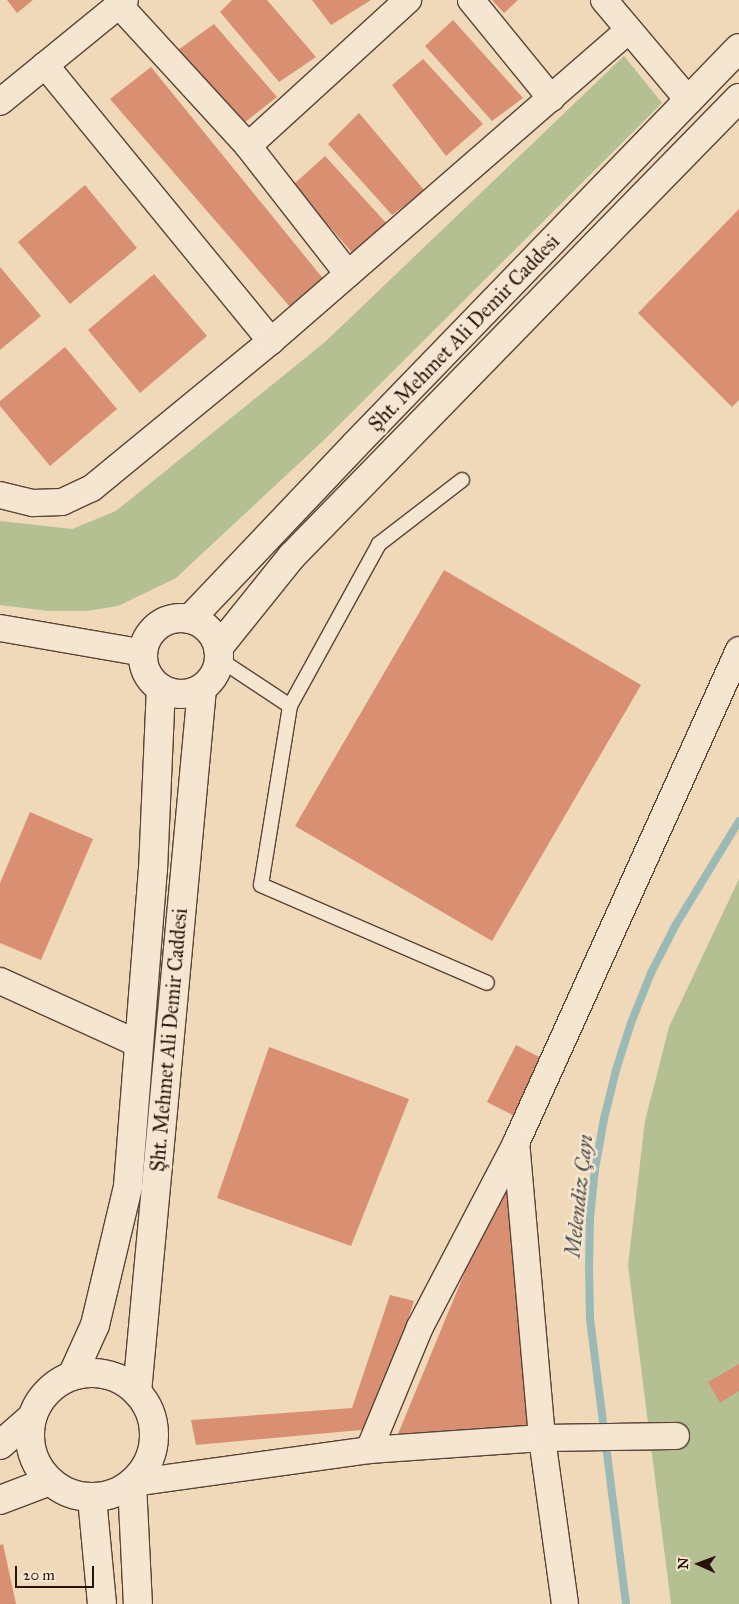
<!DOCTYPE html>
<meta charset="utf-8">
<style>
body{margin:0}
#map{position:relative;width:739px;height:1604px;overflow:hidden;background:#efd9b9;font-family:"IM FELL Great Primer",serif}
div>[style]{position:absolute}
.green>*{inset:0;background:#b5c092}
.stream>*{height:8px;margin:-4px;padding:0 4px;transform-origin:4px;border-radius:4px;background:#9bb9b5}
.building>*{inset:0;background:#d98f71}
.roads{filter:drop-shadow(1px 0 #5a4436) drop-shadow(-1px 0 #5a4436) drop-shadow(0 1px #5a4436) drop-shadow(0 -1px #5a4436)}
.lane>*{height:14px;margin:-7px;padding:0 7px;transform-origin:7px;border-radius:7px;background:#f5e6d2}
.street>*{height:26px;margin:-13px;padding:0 13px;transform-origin:13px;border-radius:13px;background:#f5e6d2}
.secondary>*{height:28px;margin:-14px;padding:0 14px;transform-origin:14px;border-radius:14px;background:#f5e6d2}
.secondary>.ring{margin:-14px;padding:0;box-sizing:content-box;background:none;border:28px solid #f5e6d2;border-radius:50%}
span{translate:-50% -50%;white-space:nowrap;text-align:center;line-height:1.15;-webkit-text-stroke:5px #f5e6d2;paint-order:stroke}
.street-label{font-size:20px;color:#28130b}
.water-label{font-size:21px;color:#504d46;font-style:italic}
.north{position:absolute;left:674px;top:1539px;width:50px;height:50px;-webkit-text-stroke:4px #f5e6d2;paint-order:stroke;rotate:272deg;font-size:14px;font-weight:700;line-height:20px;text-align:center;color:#28130b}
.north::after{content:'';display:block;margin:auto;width:18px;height:22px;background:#28130b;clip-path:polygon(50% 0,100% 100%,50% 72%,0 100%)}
.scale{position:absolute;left:15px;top:1566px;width:79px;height:22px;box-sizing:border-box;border:2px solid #28130b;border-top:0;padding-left:6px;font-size:15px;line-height:18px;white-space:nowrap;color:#28130b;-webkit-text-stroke:4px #f5e6d2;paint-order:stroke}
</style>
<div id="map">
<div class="green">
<div style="clip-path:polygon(624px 56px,662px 103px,324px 440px,176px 578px,118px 606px,87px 611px,48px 611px,0 605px,0 521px,72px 529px,116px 511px,325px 342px)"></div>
<div style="clip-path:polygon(739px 879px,739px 1604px,671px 1604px,628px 1265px,645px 1121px,669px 1027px)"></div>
</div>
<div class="stream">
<div style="left:626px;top:1604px;width:288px;rotate:-97.2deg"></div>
<div style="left:590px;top:1318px;width:50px;rotate:-91.1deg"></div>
<div style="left:589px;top:1268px;width:50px;rotate:-88.9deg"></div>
<div style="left:590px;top:1218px;width:49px;rotate:-84.2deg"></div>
<div style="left:595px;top:1169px;width:51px;rotate:-79.8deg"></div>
<div style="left:604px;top:1119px;width:50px;rotate:-76.2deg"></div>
<div style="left:616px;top:1070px;width:49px;rotate:-72.3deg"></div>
<div style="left:631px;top:1023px;width:54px;rotate:-68.2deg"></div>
<div style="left:651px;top:973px;width:53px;rotate:-62.9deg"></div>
<div style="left:675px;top:926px;width:123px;rotate:-58.6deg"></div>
</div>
<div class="building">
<div style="clip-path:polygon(7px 0,33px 0,17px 13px)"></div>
<div style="clip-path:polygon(232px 0,267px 0,316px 57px,279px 82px,220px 12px)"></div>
<div style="clip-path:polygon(312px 0,371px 0,331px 25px)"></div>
<div style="clip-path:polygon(492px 0,518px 0,504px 13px)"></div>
<div style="clip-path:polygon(453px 20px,523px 98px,492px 121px,425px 46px)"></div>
<div style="clip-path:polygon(214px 24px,277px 97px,244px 123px,178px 50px)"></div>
<div style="clip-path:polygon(423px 59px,483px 124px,446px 156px,392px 85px)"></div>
<div style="clip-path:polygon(151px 67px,325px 281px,291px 308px,110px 99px)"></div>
<div style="clip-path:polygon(359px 113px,425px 191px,392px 215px,328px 144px)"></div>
<div style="clip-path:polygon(325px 156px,388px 225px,356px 257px,293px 185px)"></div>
<div style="clip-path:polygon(85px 185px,137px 248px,70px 304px,18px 242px)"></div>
<div style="clip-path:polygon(739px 209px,739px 400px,732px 407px,638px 313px)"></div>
<div style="clip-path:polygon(0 267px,41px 316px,0 350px)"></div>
<div style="clip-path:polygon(154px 274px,207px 336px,140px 393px,88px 330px)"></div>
<div style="clip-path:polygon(65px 347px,117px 409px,50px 466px,0 406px,0 401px)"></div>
<div style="clip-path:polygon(444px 570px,641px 685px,492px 941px,295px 826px)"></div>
<div style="clip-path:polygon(30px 812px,93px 839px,41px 960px,0 943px,0 883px)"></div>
<div style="clip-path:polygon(516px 1045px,549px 1062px,520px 1119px,487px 1102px)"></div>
<div style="clip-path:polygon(269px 1047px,409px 1099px,351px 1246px,217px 1198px)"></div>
<div style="clip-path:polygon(512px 1186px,530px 1426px,398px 1434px,500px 1187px)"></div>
<div style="clip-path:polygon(390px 1295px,414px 1301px,372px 1429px,196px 1445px,191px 1420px,352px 1408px)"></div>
<div style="clip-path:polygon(739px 1364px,739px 1391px,720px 1403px,708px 1382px)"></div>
<div style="clip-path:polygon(3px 1544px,16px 1604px,0 1604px,0 1545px)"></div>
</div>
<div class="roads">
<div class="lane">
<div style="left:462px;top:480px;width:105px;rotate:142.4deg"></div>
<div style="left:379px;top:544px;width:185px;rotate:118.8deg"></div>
<div style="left:290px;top:706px;width:181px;rotate:99.2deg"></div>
<div style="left:261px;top:885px;width:246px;rotate:23.4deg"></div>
<div style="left:219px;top:659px;width:85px;rotate:33.5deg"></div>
</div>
<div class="street">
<div style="left:471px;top:0;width:127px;rotate:50.8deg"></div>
<div style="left:604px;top:0;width:132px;rotate:49.9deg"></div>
<div style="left:119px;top:5px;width:191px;rotate:47.5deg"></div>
<div style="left:45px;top:65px;width:357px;rotate:50.7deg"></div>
<div style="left:0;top:102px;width:161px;rotate:-39.2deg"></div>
<div style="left:348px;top:274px;width:162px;rotate:-128deg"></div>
<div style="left:248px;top:146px;width:217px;rotate:-42.4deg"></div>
<div style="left:0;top:495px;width:34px;rotate:14deg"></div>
<div style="left:33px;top:503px;width:29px;rotate:-2deg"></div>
<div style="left:62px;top:502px;width:33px;rotate:-25deg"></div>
<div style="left:92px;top:488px;width:232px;rotate:-39.4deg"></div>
<div style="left:271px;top:341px;width:474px;rotate:-41deg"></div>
<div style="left:0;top:628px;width:146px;rotate:9.8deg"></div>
<div style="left:0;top:981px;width:153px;rotate:24.4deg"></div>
<div style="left:369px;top:1450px;width:133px;rotate:-67.5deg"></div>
<div style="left:420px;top:1327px;width:208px;rotate:-62.4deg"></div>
<div style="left:516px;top:1143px;width:541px;rotate:-65.66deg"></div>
<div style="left:132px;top:1483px;width:239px;rotate:-7.9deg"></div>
<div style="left:369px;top:1450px;width:173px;rotate:-4deg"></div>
<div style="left:542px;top:1438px;width:296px;rotate:-95deg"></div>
<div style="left:565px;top:1604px;width:168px;rotate:-97.9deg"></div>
<div style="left:542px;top:1438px;width:134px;rotate:-0.9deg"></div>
</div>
<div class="secondary">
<div class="ring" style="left:143px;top:618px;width:48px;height:48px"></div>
<div style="left:190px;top:619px;width:240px;rotate:-46.5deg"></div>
<div style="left:355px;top:445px;width:552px;rotate:-45.95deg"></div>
<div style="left:218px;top:648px;width:118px;rotate:-51.2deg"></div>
<div style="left:292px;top:556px;width:640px;rotate:-45.7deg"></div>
<div class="ring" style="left:30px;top:1373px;width:96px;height:96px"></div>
<div style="left:72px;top:1376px;width:56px;rotate:-65.7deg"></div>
<div style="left:95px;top:1325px;width:143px;rotate:-76.6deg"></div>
<div style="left:128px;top:1186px;width:317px;rotate:-85.5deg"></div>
<div style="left:153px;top:870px;width:182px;rotate:-87.5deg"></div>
<div style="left:137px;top:1392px;width:707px;rotate:-84.72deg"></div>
<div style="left:0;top:1445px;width:43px;rotate:-41.2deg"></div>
<div style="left:132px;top:1483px;width:121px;rotate:87.2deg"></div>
<div style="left:92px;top:1498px;width:106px;rotate:84.6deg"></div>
<div style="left:0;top:1500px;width:53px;rotate:-20.8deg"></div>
</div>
</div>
<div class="street-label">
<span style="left:464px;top:333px;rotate:-46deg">Şht. Mehmet Ali Demir Caddesi</span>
<span style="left:169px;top:1040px;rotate:-85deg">Şht. Mehmet Ali Demir Caddesi</span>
</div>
<div class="water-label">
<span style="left:579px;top:1196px;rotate:-84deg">Melendiz Çayı</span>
</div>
<div class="north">N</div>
<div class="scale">20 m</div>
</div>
